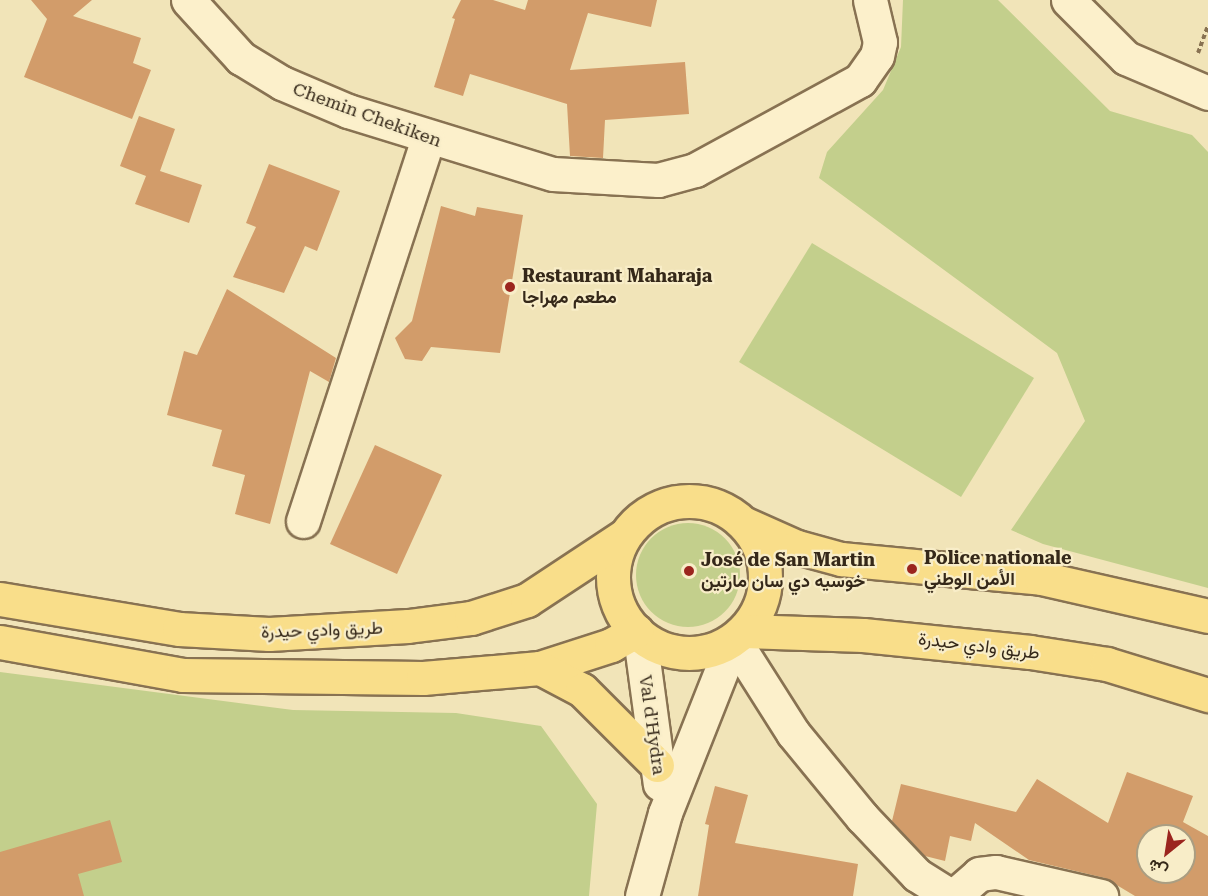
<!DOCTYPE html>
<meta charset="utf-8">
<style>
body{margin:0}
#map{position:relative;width:1208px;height:896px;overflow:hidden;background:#f1e4b8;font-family:"Roboto Serif",Vazirmatn,serif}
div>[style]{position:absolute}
.green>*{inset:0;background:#c3cf8c}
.round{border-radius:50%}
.building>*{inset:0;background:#d29c6a}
.path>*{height:4px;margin-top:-2px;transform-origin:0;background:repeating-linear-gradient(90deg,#887252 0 4.5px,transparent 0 7.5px)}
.roads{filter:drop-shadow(2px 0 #887252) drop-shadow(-2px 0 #887252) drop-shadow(0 2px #887252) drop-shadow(0 -2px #887252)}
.minor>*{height:33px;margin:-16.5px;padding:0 16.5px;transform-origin:16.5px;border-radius:16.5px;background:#fcf0cb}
.major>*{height:33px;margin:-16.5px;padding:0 16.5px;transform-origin:16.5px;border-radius:16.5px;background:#f9de8a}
.major>.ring{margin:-16.5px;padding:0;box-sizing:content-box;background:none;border:33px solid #f9de8a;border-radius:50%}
.dots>*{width:16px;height:16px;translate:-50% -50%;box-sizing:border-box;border:3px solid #f8edc8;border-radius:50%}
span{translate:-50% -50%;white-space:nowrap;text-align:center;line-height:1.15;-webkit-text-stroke:4.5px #f8edc8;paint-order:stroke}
.street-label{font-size:18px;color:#352819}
.poi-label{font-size:18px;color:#352819;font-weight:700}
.left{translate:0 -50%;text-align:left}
.north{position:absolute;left:1136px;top:824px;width:60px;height:60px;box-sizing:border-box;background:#f8edc8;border:2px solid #aa9e82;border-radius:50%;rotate:210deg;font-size:16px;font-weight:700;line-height:24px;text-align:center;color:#352819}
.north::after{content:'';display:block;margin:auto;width:21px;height:27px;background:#9b251e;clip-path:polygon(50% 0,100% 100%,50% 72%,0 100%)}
</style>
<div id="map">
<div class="green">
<div style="clip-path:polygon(903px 0,998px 0,1110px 111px,1192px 135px,1208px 152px,1208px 588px,1043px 544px,1011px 530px,1085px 421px,1057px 353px,819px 178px,827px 152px,883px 90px,901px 47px)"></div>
<div style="clip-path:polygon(812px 243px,1034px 378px,961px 497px,739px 362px)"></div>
<div class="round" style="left:636px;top:523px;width:104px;height:104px"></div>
<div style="clip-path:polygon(0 672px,293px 710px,456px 713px,541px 726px,597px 804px,589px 896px,0 896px)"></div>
</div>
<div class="building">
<div style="clip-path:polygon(31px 0,92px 0,73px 16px,141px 38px,133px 63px,151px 70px,132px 119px,24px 77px,47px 19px)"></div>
<div style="clip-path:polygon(461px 0,493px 0,525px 10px,528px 0,657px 0,651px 27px,588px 13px,570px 70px,685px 62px,689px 114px,605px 120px,603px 158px,570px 156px,567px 104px,470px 74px,463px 96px,434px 87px,455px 19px,452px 18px)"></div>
<div style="clip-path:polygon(139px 116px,175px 129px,160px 171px,202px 185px,189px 223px,135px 204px,146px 176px,120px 166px)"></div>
<div style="clip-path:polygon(269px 164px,340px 191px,317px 251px,305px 246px,284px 293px,233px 277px,256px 227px,246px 223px)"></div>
<div style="clip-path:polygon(441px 206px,475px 216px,477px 207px,523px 215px,500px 353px,431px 347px,422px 361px,405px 359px,395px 338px,412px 321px)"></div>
<div style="clip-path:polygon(227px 289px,336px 358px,329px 382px,310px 371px,270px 524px,235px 514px,245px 475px,212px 466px,222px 430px,167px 415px,184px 351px,197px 355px)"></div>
<div style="clip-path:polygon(375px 445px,442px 475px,397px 574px,330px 544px)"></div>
<div style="clip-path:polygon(evenodd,1127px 772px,1193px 796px,1183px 822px,1208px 836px,1208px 896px,1135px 896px,1105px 878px,1029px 860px,975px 823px,971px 841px,950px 836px,945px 861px,925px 856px,892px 821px,901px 784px,1016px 812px,1037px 779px,1108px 823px,1127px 772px,1148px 836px,1184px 836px,1184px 872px,1148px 872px,1148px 836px)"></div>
<div style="clip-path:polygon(715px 786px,748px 795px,735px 843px,858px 864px,853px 896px,698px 896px,709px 825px,705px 824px)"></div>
<div style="clip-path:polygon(110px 820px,122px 862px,78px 874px,84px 896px,0 896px,0 852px)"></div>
</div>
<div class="path">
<div style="left:1198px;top:53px;width:29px;rotate:-70deg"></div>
</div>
<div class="roads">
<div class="minor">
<div style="left:188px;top:0;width:79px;rotate:47.6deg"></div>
<div style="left:241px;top:58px;width:48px;rotate:31.4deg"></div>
<div style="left:282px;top:83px;width:72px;rotate:23deg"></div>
<div style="left:348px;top:111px;width:214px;rotate:17.1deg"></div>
<div style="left:553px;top:174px;width:105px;rotate:3.3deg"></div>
<div style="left:658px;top:180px;width:38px;rotate:-15deg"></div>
<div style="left:695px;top:170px;width:188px;rotate:-28.6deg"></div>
<div style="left:860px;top:80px;width:29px;rotate:-55deg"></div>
<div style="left:877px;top:56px;width:14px;rotate:-78deg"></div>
<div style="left:880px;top:42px;width:43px;rotate:-103.4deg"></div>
<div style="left:1068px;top:0;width:82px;rotate:45deg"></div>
<div style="left:1126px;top:58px;width:89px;rotate:23.1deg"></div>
<div style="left:303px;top:521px;width:402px;rotate:-71.9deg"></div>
<div style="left:640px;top:637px;width:148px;rotate:82.3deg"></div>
<div style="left:734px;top:640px;width:110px;rotate:57.6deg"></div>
<div style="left:793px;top:733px;width:109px;rotate:50.6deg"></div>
<div style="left:862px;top:817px;width:80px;rotate:46.5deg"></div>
<div style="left:917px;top:875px;width:39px;rotate:32deg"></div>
<div style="left:642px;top:896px;width:86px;rotate:-74.5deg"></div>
<div style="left:665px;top:813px;width:185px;rotate:-68.4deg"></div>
<div style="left:954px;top:896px;width:33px;rotate:-41deg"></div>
<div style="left:979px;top:874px;width:17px;rotate:-7deg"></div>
<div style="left:996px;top:872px;width:108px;rotate:12.9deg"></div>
</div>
<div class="major">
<div class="ring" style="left:613px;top:501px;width:119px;height:119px"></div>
<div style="left:743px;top:523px;width:59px;rotate:24deg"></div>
<div style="left:797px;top:547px;width:46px;rotate:15.3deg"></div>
<div style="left:841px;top:559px;width:201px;rotate:5.4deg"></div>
<div style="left:1041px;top:578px;width:171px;rotate:12.8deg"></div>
<div style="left:0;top:599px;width:181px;rotate:9.5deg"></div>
<div style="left:179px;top:629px;width:90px;rotate:3.2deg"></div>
<div style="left:269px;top:634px;width:139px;rotate:-3.3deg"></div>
<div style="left:408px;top:626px;width:64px;rotate:-7.2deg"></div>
<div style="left:471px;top:618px;width:59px;rotate:-17.8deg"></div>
<div style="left:527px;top:600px;width:116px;rotate:-33.4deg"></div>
<div style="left:744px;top:631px;width:119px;rotate:1.9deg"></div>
<div style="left:863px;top:635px;width:168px;rotate:5.8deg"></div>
<div style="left:1030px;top:652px;width:78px;rotate:8.9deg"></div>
<div style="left:1107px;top:664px;width:106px;rotate:17.1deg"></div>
<div style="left:0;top:642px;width:186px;rotate:10.2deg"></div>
<div style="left:183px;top:675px;width:240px;rotate:0.7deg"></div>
<div style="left:423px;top:678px;width:117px;rotate:-4.9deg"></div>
<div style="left:540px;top:668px;width:75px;rotate:-17.9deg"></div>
<div style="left:611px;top:645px;width:29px;rotate:-29deg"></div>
<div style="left:540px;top:668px;width:47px;rotate:27.6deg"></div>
<div style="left:582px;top:690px;width:106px;rotate:45deg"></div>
</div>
</div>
<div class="dots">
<div style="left:510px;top:287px;background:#9b251e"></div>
<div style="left:912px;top:569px;background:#9b251e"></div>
<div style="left:689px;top:571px;background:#9b251e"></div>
</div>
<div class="street-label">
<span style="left:367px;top:115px;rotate:20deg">Chemin Chekiken</span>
<span style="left:322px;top:630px;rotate:-2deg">طريق وادي حيدرة</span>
<span style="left:979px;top:646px;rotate:7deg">طريق وادي حيدرة</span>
<span style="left:652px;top:725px;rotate:82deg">Val d'Hydra</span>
</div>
<div class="poi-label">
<span class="left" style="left:522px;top:287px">Restaurant Maharaja<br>مطعم مهراجا</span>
<span class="left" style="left:924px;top:569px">Police nationale<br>الأمن الوطني</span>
<span class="left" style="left:701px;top:571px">José de San Martin<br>خوسيه دي سان مارتين</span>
</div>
<div class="north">ش</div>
</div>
